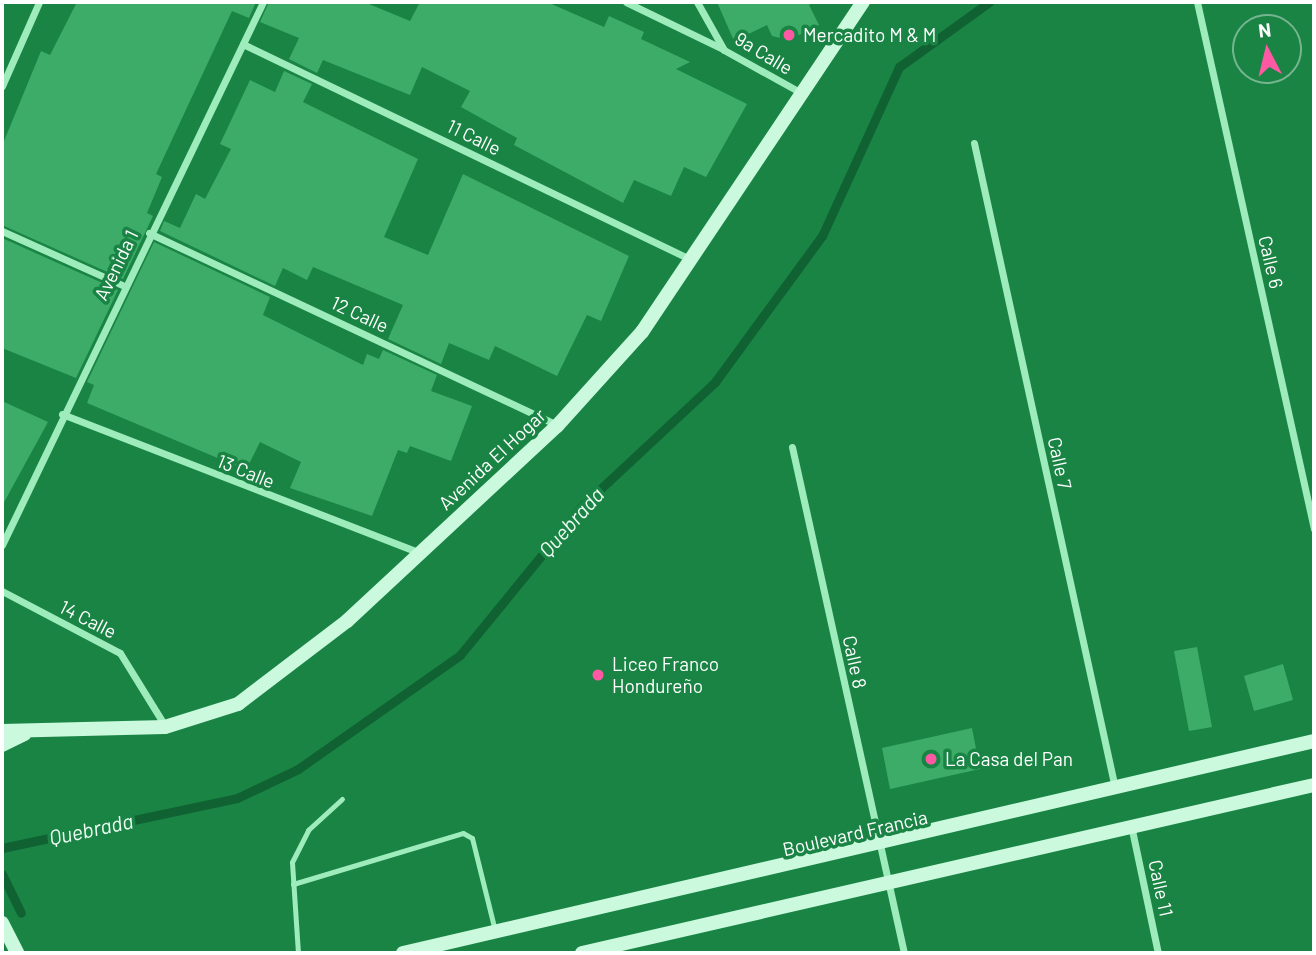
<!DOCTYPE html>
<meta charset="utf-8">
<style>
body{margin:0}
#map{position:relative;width:1316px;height:955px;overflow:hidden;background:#198444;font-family:Barlow,sans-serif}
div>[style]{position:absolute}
.stream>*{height:9px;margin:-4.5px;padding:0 4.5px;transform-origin:4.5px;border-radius:4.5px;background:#106232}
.building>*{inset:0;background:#3dac69}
.lane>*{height:5px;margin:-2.5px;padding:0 2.5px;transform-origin:2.5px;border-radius:2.5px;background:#9eecbc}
.street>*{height:7px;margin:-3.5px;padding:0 3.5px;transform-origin:3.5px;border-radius:3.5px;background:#9eecbc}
.secondary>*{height:14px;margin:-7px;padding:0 7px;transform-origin:7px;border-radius:7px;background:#caf9dd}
.dots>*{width:19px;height:19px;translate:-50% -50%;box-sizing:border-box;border:4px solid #198444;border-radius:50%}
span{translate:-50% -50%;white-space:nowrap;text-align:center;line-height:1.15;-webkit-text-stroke:7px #198444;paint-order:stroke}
.poi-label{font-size:19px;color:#fff}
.left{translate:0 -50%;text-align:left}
.street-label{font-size:19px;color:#fff}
.water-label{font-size:21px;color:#eefdf4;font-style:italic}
.frame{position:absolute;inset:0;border:4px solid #fff;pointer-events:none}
.north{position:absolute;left:1232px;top:14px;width:70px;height:70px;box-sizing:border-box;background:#198444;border:2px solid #75b58f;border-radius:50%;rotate:353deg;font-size:19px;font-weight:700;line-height:28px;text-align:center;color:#fff}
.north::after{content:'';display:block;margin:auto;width:24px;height:32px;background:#ff59a3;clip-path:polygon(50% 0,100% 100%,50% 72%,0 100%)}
</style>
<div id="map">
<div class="stream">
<div style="left:2px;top:848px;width:240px;rotate:-12deg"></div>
<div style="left:237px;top:798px;width:68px;rotate:-25.4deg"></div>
<div style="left:298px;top:769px;width:198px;rotate:-35.1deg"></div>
<div style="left:460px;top:655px;width:191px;rotate:-50.7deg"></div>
<div style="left:581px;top:507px;width:183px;rotate:-43deg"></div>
<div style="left:715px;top:382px;width:181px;rotate:-53.8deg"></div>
<div style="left:822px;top:236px;width:186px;rotate:-65.5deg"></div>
<div style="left:899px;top:67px;width:111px;rotate:-35.8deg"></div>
<div style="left:2px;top:874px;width:43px;rotate:64deg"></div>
</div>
<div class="building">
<div style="clip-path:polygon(77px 2px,256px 2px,249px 18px,232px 11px,156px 174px,162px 177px,147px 213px,153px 216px,123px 279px,2px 225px,2px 146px,41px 51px,50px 55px)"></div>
<div style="clip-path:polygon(269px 2px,364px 2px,410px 21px,420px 2px,547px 2px,604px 27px,609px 16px,644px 32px,641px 39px,690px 62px,676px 69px,747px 104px,706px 177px,684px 167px,671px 196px,634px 180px,623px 203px,514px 145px,517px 138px,461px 107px,470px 91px,422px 67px,410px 95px,323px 60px,317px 73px,289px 59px,299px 38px,260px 22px)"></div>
<div style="clip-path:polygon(717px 2px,815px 2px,809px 5px,819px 25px,789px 40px,772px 36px,767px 25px,734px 41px)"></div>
<div style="clip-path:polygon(284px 71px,312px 84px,303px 102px,418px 159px,384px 237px,428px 255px,463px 174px,629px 256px,601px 321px,587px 315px,557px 376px,495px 346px,489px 360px,449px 343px,441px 364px,388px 339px,403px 305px,313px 267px,307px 280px,283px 268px,275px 286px,160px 231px,164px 221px,180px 228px,196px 194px,205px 199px,231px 149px,220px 144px,250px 80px,275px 92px)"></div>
<div style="clip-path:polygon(2px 238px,118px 290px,76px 378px,2px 348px)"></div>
<div style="clip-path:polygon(154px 242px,270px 297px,263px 315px,363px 365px,367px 354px,379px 359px,383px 350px,437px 375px,431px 391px,472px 406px,451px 461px,410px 446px,407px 453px,398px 450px,372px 516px,290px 488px,301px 462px,260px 442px,246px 470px,87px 403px,94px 385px,87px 382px)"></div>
<div style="clip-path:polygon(2px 401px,48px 422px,2px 506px)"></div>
<div style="clip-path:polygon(1197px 647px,1212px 727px,1189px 731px,1174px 651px)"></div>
<div style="clip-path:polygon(1283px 664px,1293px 700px,1254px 711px,1244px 676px)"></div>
<div style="clip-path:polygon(972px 728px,980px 769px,890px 789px,882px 748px)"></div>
</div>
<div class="lane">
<div style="left:293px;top:884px;width:177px;rotate:-16.7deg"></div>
<div style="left:463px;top:833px;width:10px;rotate:29deg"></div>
<div style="left:472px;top:838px;width:96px;rotate:76.1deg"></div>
<div style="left:298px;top:953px;width:91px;rotate:-93.8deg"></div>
<div style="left:292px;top:862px;width:36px;rotate:-63deg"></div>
<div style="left:308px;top:830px;width:46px;rotate:-42.4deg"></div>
</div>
<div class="street">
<div style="left:626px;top:2px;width:108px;rotate:25.9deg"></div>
<div style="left:697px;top:2px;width:55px;rotate:60.6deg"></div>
<div style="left:724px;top:50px;width:85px;rotate:29deg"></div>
<div style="left:1197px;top:2px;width:540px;rotate:77.48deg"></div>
<div style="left:243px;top:44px;width:496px;rotate:25.7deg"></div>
<div style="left:2px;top:86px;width:92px;rotate:-66.2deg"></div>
<div style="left:974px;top:143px;width:660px;rotate:77.67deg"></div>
<div style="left:2px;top:231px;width:132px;rotate:24.2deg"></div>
<div style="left:149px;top:233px;width:451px;rotate:25.2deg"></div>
<div style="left:62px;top:414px;width:384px;rotate:21.2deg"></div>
<div style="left:792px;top:447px;width:518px;rotate:77.52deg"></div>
<div style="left:2px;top:545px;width:602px;rotate:-64.33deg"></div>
<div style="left:2px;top:591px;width:133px;rotate:27.7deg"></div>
<div style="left:120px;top:653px;width:86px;rotate:58.3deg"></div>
<div style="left:1132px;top:830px;width:126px;rotate:78.1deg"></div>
</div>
<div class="secondary">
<div style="left:2px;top:731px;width:163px;rotate:-1.4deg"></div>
<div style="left:165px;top:727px;width:77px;rotate:-17.5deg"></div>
<div style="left:238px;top:704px;width:137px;rotate:-37.3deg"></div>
<div style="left:347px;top:621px;width:287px;rotate:-42.9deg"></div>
<div style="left:557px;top:426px;width:127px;rotate:-47.9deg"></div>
<div style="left:642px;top:332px;width:397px;rotate:-56.2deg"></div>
<div style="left:2px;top:745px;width:25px;rotate:-26deg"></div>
<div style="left:2px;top:923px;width:34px;rotate:63deg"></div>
<div style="left:403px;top:953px;width:935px;rotate:-13.1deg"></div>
<div style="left:582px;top:953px;width:751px;rotate:-12.93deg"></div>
</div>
<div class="dots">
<div style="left:789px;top:35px;background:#ff59a3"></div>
<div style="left:598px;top:675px;background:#ff59a3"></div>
<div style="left:931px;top:759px;background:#ff59a3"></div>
</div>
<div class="poi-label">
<span class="left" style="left:803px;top:35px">Mercadito M &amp; M</span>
<span class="left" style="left:612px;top:675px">Liceo Franco<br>Hondureño</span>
<span class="left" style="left:945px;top:759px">La Casa del Pan</span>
</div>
<div class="street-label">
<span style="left:764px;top:53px;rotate:31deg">9a Calle</span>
<span style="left:474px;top:137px;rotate:26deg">11 Calle</span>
<span style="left:1271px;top:262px;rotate:77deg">Calle 6</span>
<span style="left:116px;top:265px;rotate:-64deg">Avenida 1</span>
<span style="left:360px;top:314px;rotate:25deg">12 Calle</span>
<span style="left:492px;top:459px;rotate:-43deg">Avenida El Hogar</span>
<span style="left:1060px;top:463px;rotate:78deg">Calle 7</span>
<span style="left:246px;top:471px;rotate:22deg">13 Calle</span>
<span style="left:88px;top:619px;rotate:27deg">14 Calle</span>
<span style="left:855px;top:662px;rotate:78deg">Calle 8</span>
<span style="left:855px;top:833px;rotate:-13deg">Boulevard Francia</span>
<span style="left:1161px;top:888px;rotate:78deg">Calle 11</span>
</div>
<div class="water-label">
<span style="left:571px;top:522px;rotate:-48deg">Quebrada</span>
<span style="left:91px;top:829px;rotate:-12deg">Quebrada</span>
</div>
<div class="frame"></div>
<div class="north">N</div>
</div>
